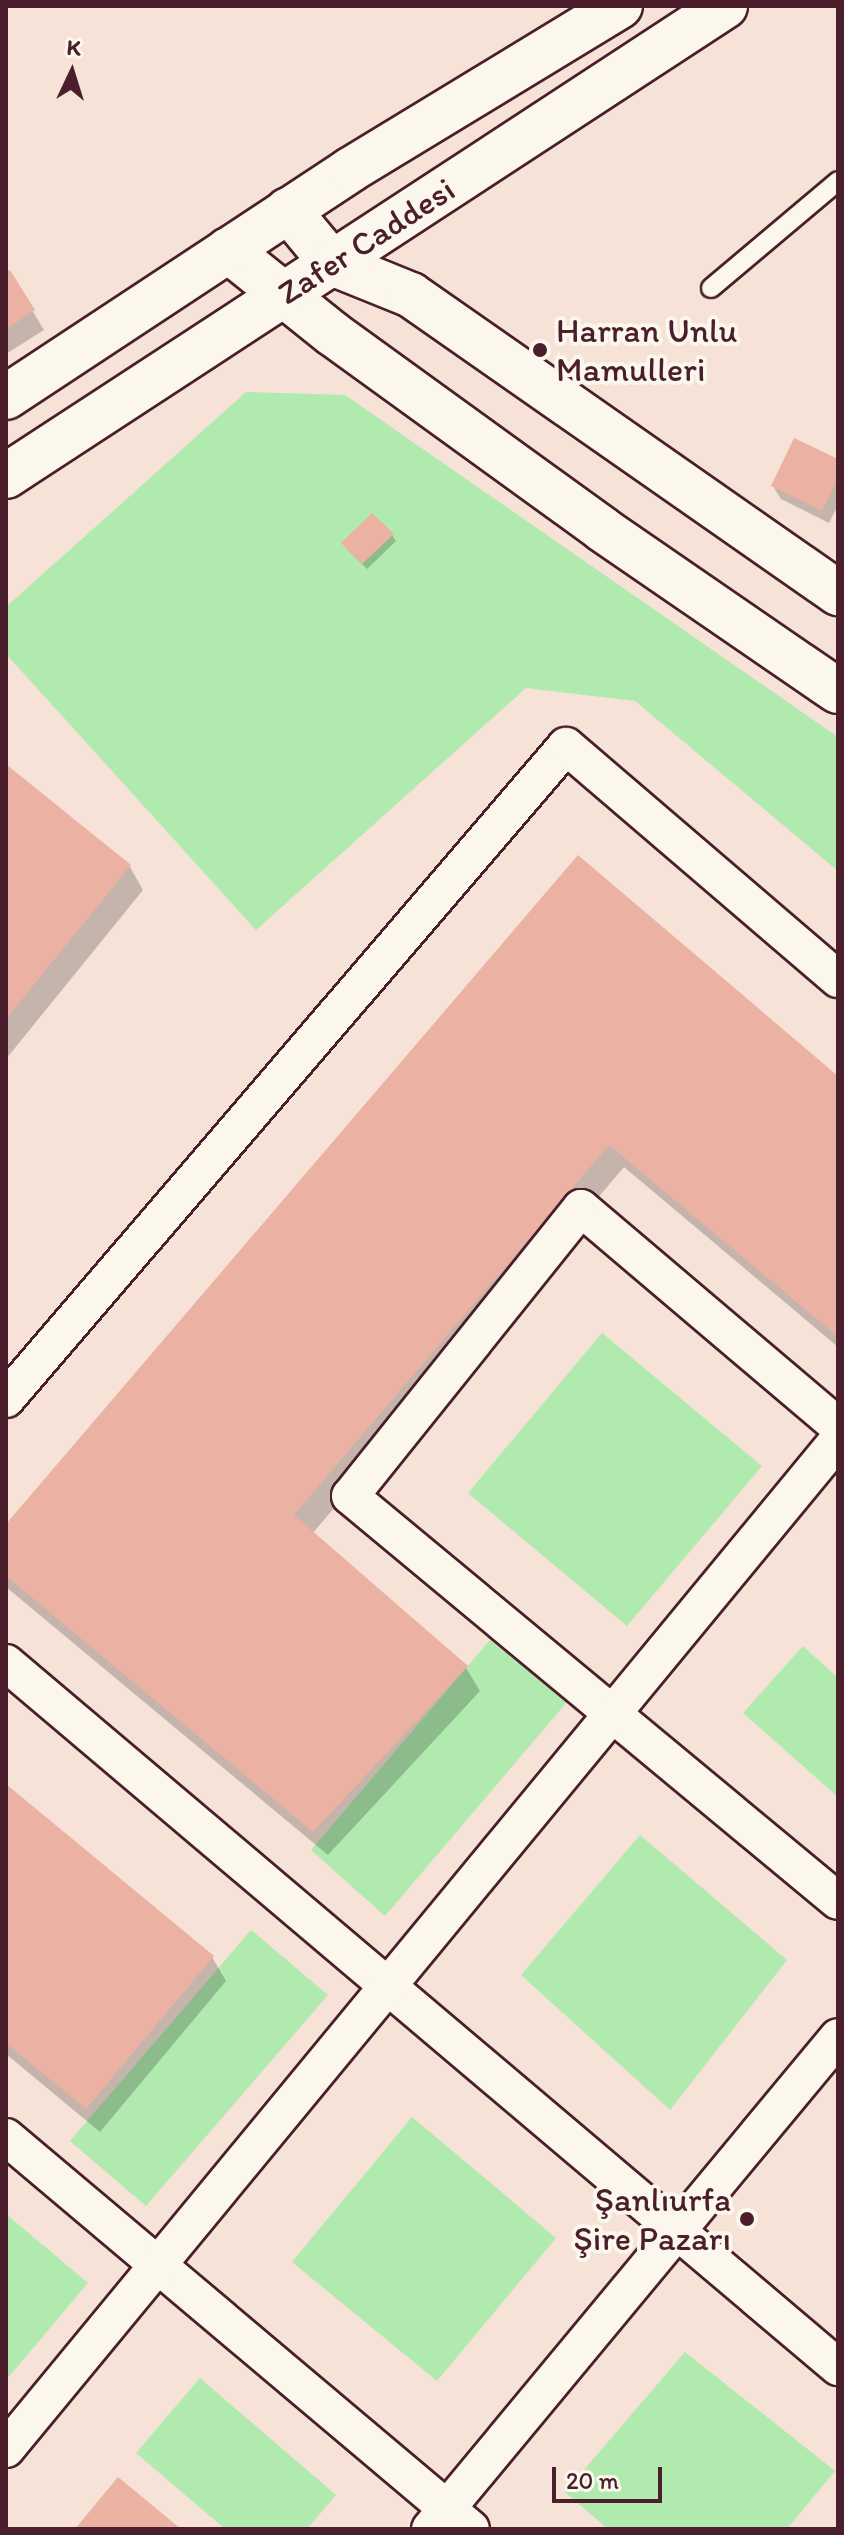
<!DOCTYPE html>
<meta charset="utf-8">
<style>
body{margin:0}
#map{position:relative;width:844px;height:2535px;overflow:hidden;background:#f6e2d6;font-family:Itim,sans-serif}
div>[style]{position:absolute}
.green>*{inset:0;background:#b0eaaf}
.shadow>*{inset:0;background:#0003}
.building>*{inset:0;background:#ebb2a3}
.roads{filter:drop-shadow(2px 0 #4a1f2b) drop-shadow(-2px 0 #4a1f2b) drop-shadow(0 2px #4a1f2b) drop-shadow(0 -2px #4a1f2b)}
.service>*{height:18px;margin:-9px;padding:0 9px;transform-origin:9px;border-radius:9px;background:#fbf7ec}
.minor>*{height:36px;margin:-18px;padding:0 18px;transform-origin:18px;border-radius:18px;background:#fbf7ec}
.secondary>*{height:44px;margin:-22px;padding:0 22px;transform-origin:22px;border-radius:22px;background:#fbf7ec}
.dots>*{width:22px;height:22px;translate:-50% -50%;box-sizing:border-box;border:4px solid #fbf7ec;border-radius:50%}
span{translate:-50% -50%;white-space:nowrap;text-align:center;line-height:1.15;-webkit-text-stroke:8px #fbf7ec;paint-order:stroke}
.street-label{font-size:34px;color:#4a1f2b}
.poi-label{font-size:34px;color:#4a1f2b}
.left{translate:0 -50%;text-align:left}
.right{translate:-100% -50%;text-align:right}
.frame{position:absolute;inset:0;border:8px solid #4a1f2b;pointer-events:none}
.north{position:absolute;left:32px;top:32px;width:80px;height:80px;-webkit-text-stroke:6px #fbf7ec;paint-order:stroke;rotate:4deg;font-size:22px;font-weight:700;line-height:32px;text-align:center;color:#4a1f2b}
.north::after{content:'';display:block;margin:auto;width:28px;height:36px;background:#4a1f2b;clip-path:polygon(50% 0,100% 100%,50% 72%,0 100%)}
.scale{position:absolute;left:552px;top:2467px;width:110px;height:36px;box-sizing:border-box;border:4px solid #4a1f2b;border-top:0;padding-left:10px;font-size:24px;line-height:28px;white-space:nowrap;color:#4a1f2b;-webkit-text-stroke:6px #fbf7ec;paint-order:stroke}
</style>
<div id="map">
<div class="green">
<div style="clip-path:polygon(246px 392px,345px 395px,838px 737px,838px 871px,635px 701px,526px 688px,256px 930px,6px 654px,6px 607px)"></div>
<div style="clip-path:polygon(602px 1333px,762px 1466px,627px 1626px,468px 1493px)"></div>
<div style="clip-path:polygon(490px 1640px,567px 1702px,385px 1916px,311px 1850px)"></div>
<div style="clip-path:polygon(803px 1646px,838px 1678px,838px 1797px,743px 1713px)"></div>
<div style="clip-path:polygon(640px 1835px,787px 1960px,670px 2110px,521px 1975px)"></div>
<div style="clip-path:polygon(251px 1930px,328px 1995px,146px 2206px,70px 2141px)"></div>
<div style="clip-path:polygon(412px 2117px,556px 2238px,437px 2381px,292px 2262px)"></div>
<div style="clip-path:polygon(6px 2214px,88px 2283px,6px 2380px)"></div>
<div style="clip-path:polygon(685px 2352px,835px 2471px,787px 2529px,608px 2529px,565px 2492px)"></div>
<div style="clip-path:polygon(200px 2378px,336px 2495px,307px 2529px,225px 2529px,136px 2453px)"></div>
</div>
<div class="shadow">
<div style="clip-path:polygon(9px 272px,44px 330px,6px 354px,6px 274px)"></div>
<div style="clip-path:polygon(838px 461px,838px 505px,829px 523px,781px 499px,773px 486px)"></div>
<div style="clip-path:polygon(392px 535px,396px 541px,367px 569px,347px 549px)"></div>
<div style="clip-path:polygon(6px 770px,130px 867px,143px 890px,6px 1059px)"></div>
<div style="clip-path:polygon(578px 858px,838px 1078px,838px 1347px,624px 1167px,312px 1534px,466px 1668px,480px 1691px,328px 1855px,6px 1587px,6px 1527px)"></div>
<div style="clip-path:polygon(6px 1786px,212px 1957px,226px 1981px,100px 2132px,6px 2054px)"></div>
</div>
<div class="building">
<div style="clip-path:polygon(10px 270px,35px 310px,6px 329px,6px 272px)"></div>
<div style="clip-path:polygon(794px 438px,838px 459px,838px 478px,822px 511px,771px 486px)"></div>
<div style="clip-path:polygon(372px 513px,394px 534px,362px 564px,341px 543px)"></div>
<div style="clip-path:polygon(7px 765px,131px 865px,6px 1019px,6px 767px)"></div>
<div style="clip-path:polygon(578px 855px,838px 1076px,838px 1337px,609px 1145px,294px 1515px,468px 1666px,313px 1832px,6px 1576px,6px 1524px)"></div>
<div style="clip-path:polygon(6px 1784px,214px 1956px,86px 2109px,6px 2043px)"></div>
<div style="clip-path:polygon(118px 2477px,181px 2529px,75px 2529px)"></div>
</div>
<div class="roads">
<div class="service">
<div style="left:711px;top:288px;width:166px;rotate:-40.1deg"></div>
</div>
<div class="minor">
<div style="left:6px;top:1399px;width:860px;rotate:-49.38deg"></div>
<div style="left:566px;top:746px;width:358px;rotate:40.6deg"></div>
<div style="left:838px;top:1426px;width:337px;rotate:-139.7deg"></div>
<div style="left:581px;top:1208px;width:369px;rotate:128.7deg"></div>
<div style="left:350px;top:1496px;width:634px;rotate:39.69deg"></div>
<div style="left:6px;top:1663px;width:1090px;rotate:40.24deg"></div>
<div style="left:6px;top:2137px;width:608px;rotate:40.13deg"></div>
<div style="left:6px;top:2449px;width:1308px;rotate:-50.49deg"></div>
<div style="left:430px;top:2529px;width:639px;rotate:-50.33deg"></div>
</div>
<div class="secondary">
<div style="left:288px;top:210px;width:69px;rotate:50.3deg"></div>
<div style="left:332px;top:263px;width:85px;rotate:22.1deg"></div>
<div style="left:411px;top:295px;width:521px;rotate:34.91deg"></div>
<div style="left:228px;top:250px;width:134px;rotate:38.7deg"></div>
<div style="left:333px;top:334px;width:332px;rotate:35.9deg"></div>
<div style="left:602px;top:529px;width:286px;rotate:34.5deg"></div>
<div style="left:6px;top:397px;width:412px;rotate:-33.4deg"></div>
<div style="left:350px;top:170px;width:316px;rotate:-31.3deg"></div>
<div style="left:6px;top:476px;width:859px;rotate:-33.17deg"></div>
</div>
</div>
<div class="dots">
<div style="left:540px;top:350px;background:#4a1f2b"></div>
<div style="left:747px;top:2219px;background:#4a1f2b"></div>
</div>
<div class="street-label">
<span style="left:366px;top:241px;rotate:-33deg">Zafer Caddesi</span>
</div>
<div class="poi-label">
<span class="left" style="left:556px;top:350px">Harran Unlu<br>Mamulleri</span>
<span class="right" style="left:731px;top:2219px">Şanlıurfa<br>Şire Pazarı</span>
</div>
<div class="frame"></div>
<div class="north">K</div>
<div class="scale">20 m</div>
</div>
